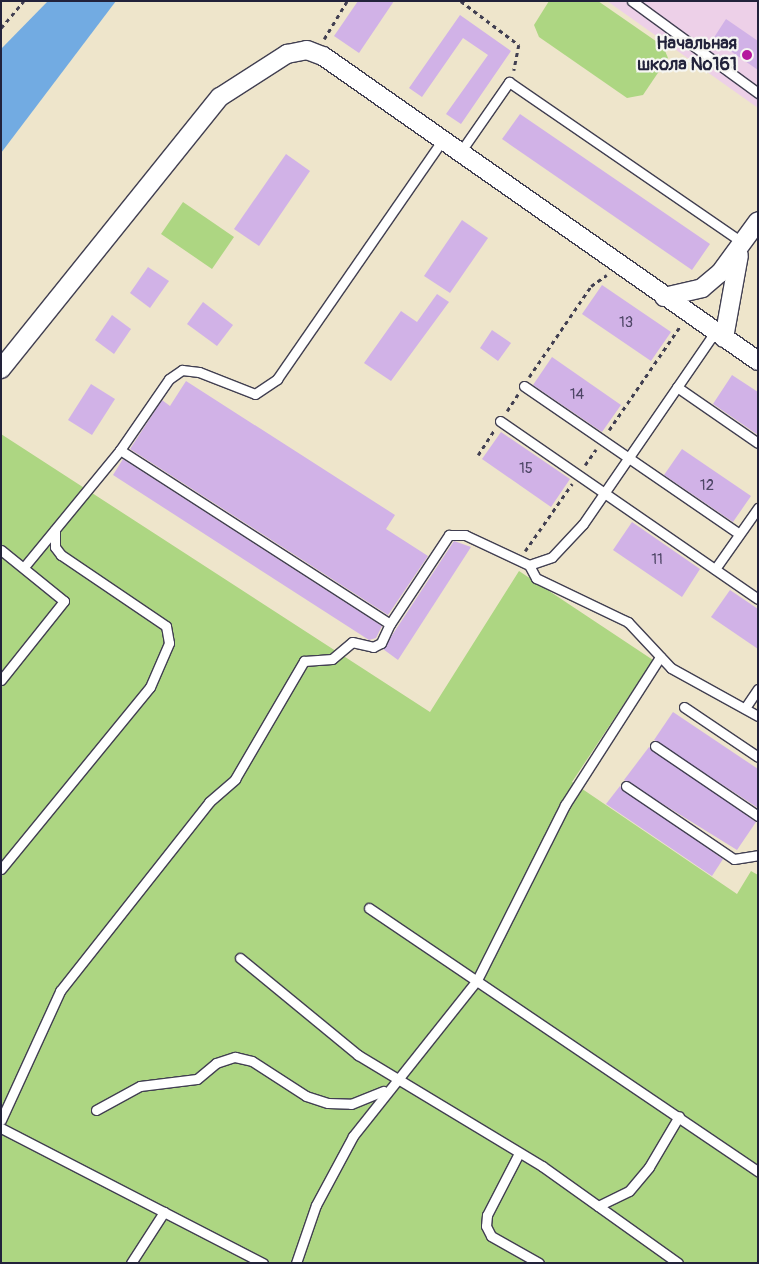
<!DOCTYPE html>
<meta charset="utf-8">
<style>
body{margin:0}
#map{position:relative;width:759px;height:1264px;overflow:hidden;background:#eee5cb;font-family:Pangolin,sans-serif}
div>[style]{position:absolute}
.built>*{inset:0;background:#edd0e8}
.green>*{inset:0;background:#add682}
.water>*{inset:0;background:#72abe2}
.building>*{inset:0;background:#d1b2e7}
.path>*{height:2.5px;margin-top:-1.25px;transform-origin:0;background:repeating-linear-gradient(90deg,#413f51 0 4px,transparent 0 8px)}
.roads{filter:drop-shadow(1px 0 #413f51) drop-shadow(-1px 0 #413f51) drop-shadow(0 1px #413f51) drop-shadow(0 -1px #413f51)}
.service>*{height:9px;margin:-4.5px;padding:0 4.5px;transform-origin:4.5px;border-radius:4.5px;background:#fff}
.minor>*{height:18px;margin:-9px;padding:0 9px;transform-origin:9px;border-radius:9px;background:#fff}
.dots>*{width:14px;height:14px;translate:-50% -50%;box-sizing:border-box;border:2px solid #f6f6f2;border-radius:50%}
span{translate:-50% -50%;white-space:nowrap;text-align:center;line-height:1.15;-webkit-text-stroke:4.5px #f6f6f2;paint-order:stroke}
.number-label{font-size:15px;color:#4e4666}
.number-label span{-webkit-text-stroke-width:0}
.poi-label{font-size:18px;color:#22223b;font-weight:700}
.right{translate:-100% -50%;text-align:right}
.frame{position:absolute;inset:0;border:2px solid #22223b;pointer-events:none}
</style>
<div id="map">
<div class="built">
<div style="clip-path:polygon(607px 1px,758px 1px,758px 108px)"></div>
</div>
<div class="green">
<div style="clip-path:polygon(549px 1px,598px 1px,663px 46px,668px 58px,643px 95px,627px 98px,539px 37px,534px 25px)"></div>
<div style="clip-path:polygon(183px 202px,234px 237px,212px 269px,161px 234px)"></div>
<div style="clip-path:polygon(1px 434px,430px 712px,519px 571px,653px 660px,572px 782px,737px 894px,751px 871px,758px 875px,758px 1263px,1px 1263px)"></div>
</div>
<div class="water">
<div style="clip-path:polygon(48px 1px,116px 1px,1px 153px,1px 49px)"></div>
</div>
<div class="building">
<div style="clip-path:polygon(358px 1px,394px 1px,359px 53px,334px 36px)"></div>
<div style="clip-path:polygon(460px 15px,511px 51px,461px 124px,446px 114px,488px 55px,463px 38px,422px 97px,409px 88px)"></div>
<div style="clip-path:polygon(726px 19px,758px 41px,758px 70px,713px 39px)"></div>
<div style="clip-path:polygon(520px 114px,710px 244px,692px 270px,502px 139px)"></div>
<div style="clip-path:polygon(286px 154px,310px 171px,259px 246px,234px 229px)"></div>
<div style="clip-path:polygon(462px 220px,488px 238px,450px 293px,424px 276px)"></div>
<div style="clip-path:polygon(148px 267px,169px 281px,150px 308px,130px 293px)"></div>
<div style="clip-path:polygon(602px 285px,671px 332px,651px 361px,582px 314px)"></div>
<div style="clip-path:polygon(437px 294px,449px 302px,391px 381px,364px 363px,401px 311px,417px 322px)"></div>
<div style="clip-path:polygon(203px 302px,233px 325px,217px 346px,187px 324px)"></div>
<div style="clip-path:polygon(112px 315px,131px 329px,114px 354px,95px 340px)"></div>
<div style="clip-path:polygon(492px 330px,511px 343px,498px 361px,480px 348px)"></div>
<div style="clip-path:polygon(552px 357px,621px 405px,602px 432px,533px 385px)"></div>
<div style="clip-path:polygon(732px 375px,758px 392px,758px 435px,713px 404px)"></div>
<div style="clip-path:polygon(186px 381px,395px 515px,386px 529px,428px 556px,388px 615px,130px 449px,162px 400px,170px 406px)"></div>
<div style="clip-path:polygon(91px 384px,115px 399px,92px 435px,68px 420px)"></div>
<div style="clip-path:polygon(501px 432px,570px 479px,551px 507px,482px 459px)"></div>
<div style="clip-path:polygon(682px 449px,751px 496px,733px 522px,664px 475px)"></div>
<div style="clip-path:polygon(123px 459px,382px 626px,376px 638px,369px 640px,113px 475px)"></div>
<div style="clip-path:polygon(632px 522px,700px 569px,682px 597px,613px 550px)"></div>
<div style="clip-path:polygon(454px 541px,471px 547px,398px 660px,383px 649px)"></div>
<div style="clip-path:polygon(730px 590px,758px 609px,758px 649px,711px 617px)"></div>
<div style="clip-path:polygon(673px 712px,758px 769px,758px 808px,654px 740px)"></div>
<div style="clip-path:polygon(649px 747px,756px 822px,737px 850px,624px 780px)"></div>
<div style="clip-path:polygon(620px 786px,723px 859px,712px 876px,606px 804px)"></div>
</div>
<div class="path">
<div style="left:461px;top:1px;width:73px;rotate:37.2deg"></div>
<div style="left:519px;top:45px;width:26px;rotate:101deg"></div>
<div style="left:1px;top:28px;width:35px;rotate:-50deg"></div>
<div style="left:324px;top:39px;width:44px;rotate:-58.8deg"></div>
<div style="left:529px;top:377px;width:110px;rotate:-55.7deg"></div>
<div style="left:591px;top:286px;width:19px;rotate:-35deg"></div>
<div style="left:507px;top:411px;width:20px;rotate:-57deg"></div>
<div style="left:609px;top:430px;width:127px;rotate:-55.6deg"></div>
<div style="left:478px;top:455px;width:30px;rotate:-57deg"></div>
<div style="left:585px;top:465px;width:19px;rotate:-55deg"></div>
<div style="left:525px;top:551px;width:82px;rotate:-55deg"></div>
</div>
<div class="roads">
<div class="service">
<div style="left:632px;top:1px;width:156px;rotate:36.1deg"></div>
<div style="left:459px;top:154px;width:88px;rotate:-55.2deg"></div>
<div style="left:509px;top:82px;width:284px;rotate:34.5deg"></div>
<div style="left:524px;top:386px;width:261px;rotate:34.5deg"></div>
<div style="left:677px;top:387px;width:98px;rotate:34.7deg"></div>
<div style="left:500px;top:421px;width:313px;rotate:34.6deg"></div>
<div style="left:120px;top:450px;width:321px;rotate:32.8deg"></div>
<div style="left:390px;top:624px;width:107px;rotate:-56.5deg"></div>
<div style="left:449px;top:535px;width:16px"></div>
<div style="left:465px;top:535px;width:71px;rotate:25.1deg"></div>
<div style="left:529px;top:565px;width:24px;rotate:-19deg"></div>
<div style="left:552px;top:557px;width:45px;rotate:-46.8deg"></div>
<div style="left:583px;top:524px;width:233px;rotate:-55.5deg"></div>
<div style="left:1px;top:550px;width:81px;rotate:39deg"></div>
<div style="left:64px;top:601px;width:101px;rotate:128.6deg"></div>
<div style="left:529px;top:565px;width:15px;rotate:62deg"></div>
<div style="left:536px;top:578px;width:102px;rotate:25.6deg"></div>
<div style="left:628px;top:622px;width:63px;rotate:46.9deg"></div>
<div style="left:671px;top:668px;width:99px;rotate:28.9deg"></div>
<div style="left:24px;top:567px;width:151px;rotate:-50.6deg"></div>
<div style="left:120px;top:450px;width:86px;rotate:-55.4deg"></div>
<div style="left:169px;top:379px;width:16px;rotate:-35deg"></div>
<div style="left:182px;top:370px;width:17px;rotate:7deg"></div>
<div style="left:199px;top:372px;width:60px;rotate:21.4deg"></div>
<div style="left:255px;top:394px;width:27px;rotate:-34deg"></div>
<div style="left:277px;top:379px;width:288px;rotate:-55.3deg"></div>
<div style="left:715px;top:569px;width:75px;rotate:-54.8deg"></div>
<div style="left:684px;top:707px;width:89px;rotate:34deg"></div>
<div style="left:745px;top:708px;width:23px;rotate:-56deg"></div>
<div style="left:655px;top:746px;width:125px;rotate:34.2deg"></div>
<div style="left:626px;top:786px;width:130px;rotate:34.1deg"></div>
<div style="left:734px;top:859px;width:24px;rotate:-9deg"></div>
<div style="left:1px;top:869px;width:235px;rotate:-50.7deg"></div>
<div style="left:150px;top:687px;width:48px;rotate:-66.6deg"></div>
<div style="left:169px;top:643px;width:17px;rotate:-100deg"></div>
<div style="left:166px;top:626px;width:127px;rotate:-145.9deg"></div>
<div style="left:61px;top:555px;width:10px;rotate:-127deg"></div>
<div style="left:55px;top:547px;width:17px;rotate:-90deg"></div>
<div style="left:369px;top:908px;width:470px;rotate:34.1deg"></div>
<div style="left:240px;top:958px;width:153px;rotate:39.4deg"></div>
<div style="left:358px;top:1055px;width:215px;rotate:31.1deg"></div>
<div style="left:542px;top:1166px;width:167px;rotate:35.5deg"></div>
<div style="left:96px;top:1110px;width:50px;rotate:-28.6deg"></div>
<div style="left:140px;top:1086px;width:57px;rotate:-7deg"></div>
<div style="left:197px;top:1079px;width:25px;rotate:-40deg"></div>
<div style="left:216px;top:1063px;width:20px;rotate:-18deg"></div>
<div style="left:235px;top:1057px;width:17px;rotate:13deg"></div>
<div style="left:252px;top:1061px;width:64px;rotate:32.9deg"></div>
<div style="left:306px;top:1096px;width:23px;rotate:18deg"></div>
<div style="left:328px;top:1103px;width:23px;rotate:2deg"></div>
<div style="left:351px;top:1104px;width:35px;rotate:-22deg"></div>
<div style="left:1px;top:1120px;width:142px;rotate:-65.4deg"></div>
<div style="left:60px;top:991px;width:241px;rotate:-51.7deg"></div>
<div style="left:209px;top:802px;width:35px;rotate:-41deg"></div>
<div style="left:235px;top:779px;width:137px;rotate:-59.7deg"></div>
<div style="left:304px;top:661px;width:28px;rotate:-4deg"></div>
<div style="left:332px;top:659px;width:26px;rotate:-40deg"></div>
<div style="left:352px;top:642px;width:22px;rotate:13deg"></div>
<div style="left:373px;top:647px;width:9px;rotate:-27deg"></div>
<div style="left:381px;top:643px;width:21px;rotate:-65deg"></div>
<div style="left:1px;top:1128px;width:295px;rotate:27.3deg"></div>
<div style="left:519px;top:1153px;width:70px;rotate:117.3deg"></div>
<div style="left:487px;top:1215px;width:11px;rotate:95deg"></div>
<div style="left:486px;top:1226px;width:11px;rotate:63deg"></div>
<div style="left:491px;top:1236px;width:55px;rotate:29.4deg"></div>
<div style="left:598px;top:1206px;width:34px;rotate:-26deg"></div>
<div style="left:629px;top:1191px;width:31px;rotate:-50deg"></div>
<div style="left:649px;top:1167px;width:59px;rotate:-59.5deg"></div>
<div style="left:131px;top:1263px;width:61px;rotate:-57.1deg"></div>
<div style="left:296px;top:1263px;width:61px;rotate:-71deg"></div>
<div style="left:316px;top:1205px;width:78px;rotate:-61.8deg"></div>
<div style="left:353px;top:1136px;width:199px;rotate:-51.5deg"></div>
<div style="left:477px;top:980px;width:196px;rotate:-63.3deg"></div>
<div style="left:565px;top:805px;width:176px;rotate:-57.3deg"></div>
</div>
<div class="minor">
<div style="left:664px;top:297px;width:39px;rotate:-13deg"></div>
<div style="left:702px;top:288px;width:23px;rotate:-40deg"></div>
<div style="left:720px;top:273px;width:64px;rotate:-53.8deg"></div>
<div style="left:724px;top:338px;width:84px;rotate:-79.8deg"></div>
<div style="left:1px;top:369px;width:349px;rotate:-51.2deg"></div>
<div style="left:220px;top:97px;width:80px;rotate:-32.7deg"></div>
<div style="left:287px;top:54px;width:20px;rotate:-11deg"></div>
<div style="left:307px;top:50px;width:17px;rotate:21deg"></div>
<div style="left:323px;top:56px;width:531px;rotate:35.04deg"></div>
</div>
</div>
<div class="dots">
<div style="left:747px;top:55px;background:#b5179e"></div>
</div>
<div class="number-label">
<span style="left:626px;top:323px">13</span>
<span style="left:577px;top:395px">14</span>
<span style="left:526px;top:469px">15</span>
<span style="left:707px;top:486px">12</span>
<span style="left:657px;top:560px">11</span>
</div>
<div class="poi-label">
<span class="right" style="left:737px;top:55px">Начальная<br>школа №161</span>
</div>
<div class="frame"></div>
</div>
